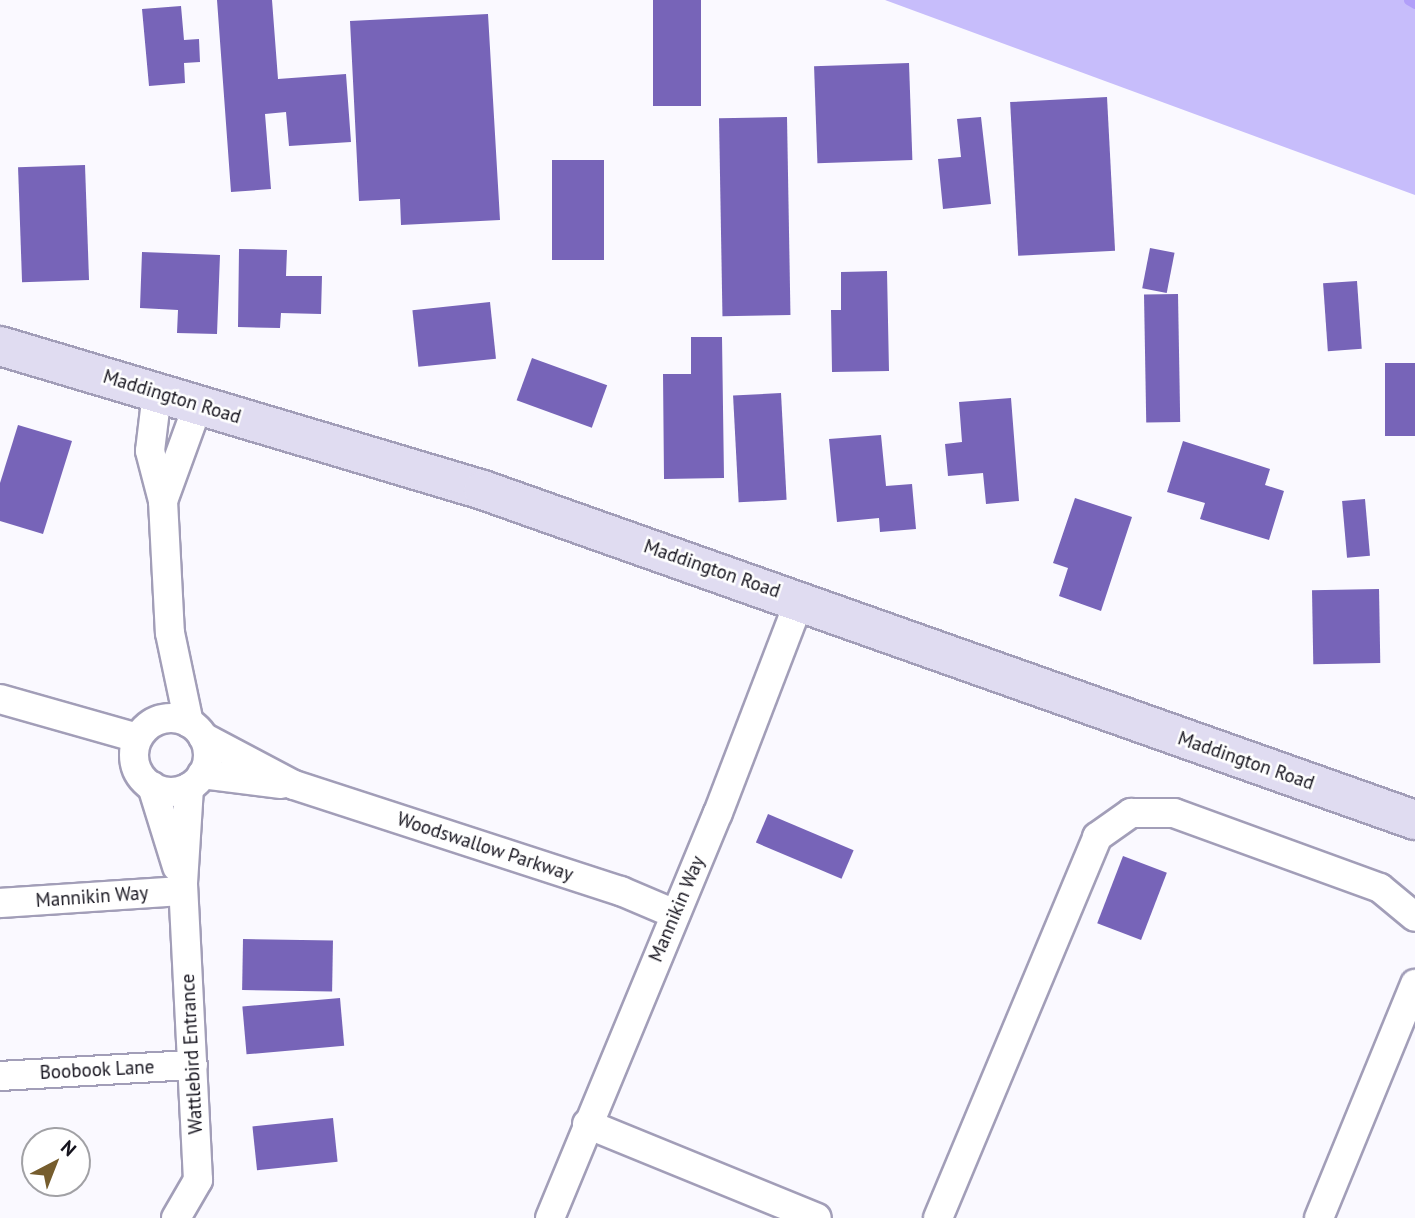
<!DOCTYPE html>
<style>
body{margin:0}
#map{position:relative;width:1415px;height:1218px;overflow:hidden;background:#faf9ff;font-family:"PT Sans",sans-serif}
div>[style]{position:absolute}
[style*='--x']{left:calc(var(--x)*1px);top:calc(var(--y)*1px);width:calc(var(--w)*1px);rotate:calc(var(--a)*1deg)}
.green>*{inset:0;background:#c7bdfb}
.stream>*{height:9px;margin:-4.5px;padding:0 4.5px;transform-origin:4.5px;border-radius:4.5px;background:#b19ff9}
.building>*{inset:0;background:#7764b8;transform-origin:0 0}
.roads{filter:drop-shadow(2px 0 #a29eb8) drop-shadow(-2px 0 #a29eb8) drop-shadow(0 2px #a29eb8) drop-shadow(0 -2px #a29eb8)}
.street>*{height:28px;margin:-14px;padding:0 14px;transform-origin:14px;border-radius:14px;background:#fff}
.street>.ring{margin:-14px;padding:0;box-sizing:content-box;background:none;border:28px solid #fff;border-radius:50%}
.secondary>*{height:38px;margin:-19px;padding:0 19px;transform-origin:19px;border-radius:19px;background:#e0dcf1}
span{translate:-50% -50%;white-space:nowrap;text-align:center;line-height:1.15;-webkit-text-stroke:5px #fff;paint-order:stroke}
.street-label{font-size:19px;color:#15131d}
.north{position:absolute;left:21px;top:1127px;width:70px;height:70px;box-sizing:border-box;background:#fff;border:2px solid #a1a1a5;border-radius:50%;rotate:42deg;font-size:19px;font-weight:700;line-height:28px;text-align:center;color:#15131d}
.north::after{content:'';display:block;margin:auto;width:24px;height:32px;background:#765d2e;clip-path:polygon(50% 0,100% 100%,50% 72%,0 100%)}
</style>
<div id="map">
<div class="green">
<div style="clip-path:polygon(885px 0,1415px 0,1415px 195px)"></div>
</div>
<div class="stream">
<div style="--x:1408;--y:0;--w:8;--a:30"></div>
</div>
<div class="building">
<div style="clip-path:polygon(217px 0,272px 0,278px 79px,346px 74px,351px 142px,289px 146px,286px 112px,265px 114px,271px 189px,231px 192px)"></div>
<div style="left:653px;top:0;width:48px;height:106px"></div>
<div style="clip-path:polygon(181px 6px,184px 40px,199px 39px,200px 62px,184px 63px,185px 83px,149px 86px,142px 9px)"></div>
<div style="clip-path:polygon(488px 14px,500px 220px,401px 225px,400px 199px,359px 201px,350px 21px)"></div>
<div style="left:909px;top:63px;width:97px;height:95px;rotate:88deg"></div>
<div style="left:1107px;top:97px;width:154px;height:97px;rotate:87deg"></div>
<div style="left:787px;top:117px;width:198px;height:68px;rotate:89deg"></div>
<div style="clip-path:polygon(981px 117px,991px 204px,943px 209px,938px 159px,961px 157px,957px 119px)"></div>
<div style="left:552px;top:160px;width:52px;height:100px"></div>
<div style="left:85px;top:165px;width:115px;height:67px;rotate:88deg"></div>
<div style="left:1150px;top:248px;width:25px;height:41px;rotate:11deg"></div>
<div style="clip-path:polygon(239px 249px,287px 250px,286px 276px,322px 276px,321px 314px,281px 313px,280px 328px,238px 327px)"></div>
<div style="clip-path:polygon(142px 252px,220px 255px,217px 334px,177px 333px,178px 310px,140px 308px)"></div>
<div style="clip-path:polygon(887px 271px,889px 371px,832px 372px,831px 310px,841px 310px,841px 272px)"></div>
<div style="left:1357px;top:281px;width:68px;height:34px;rotate:86deg"></div>
<div style="left:1178px;top:294px;width:128px;height:34px;rotate:89deg"></div>
<div style="left:490px;top:302px;width:57px;height:78px;rotate:84deg"></div>
<div style="clip-path:polygon(691px 337px,722px 337px,724px 478px,664px 479px,663px 374px,691px 374px)"></div>
<div style="left:532px;top:358px;width:80px;height:45px;rotate:20deg"></div>
<div style="left:1415px;top:363px;width:73px;height:30px;rotate:90deg"></div>
<div style="left:781px;top:393px;width:107px;height:48px;rotate:87deg"></div>
<div style="clip-path:polygon(1011px 398px,1019px 501px,986px 504px,983px 473px,948px 476px,945px 444px,962px 442px,959px 402px)"></div>
<div style="clip-path:polygon(18px 425px,72px 441px,43px 534px,0 521px,0 483px)"></div>
<div style="clip-path:polygon(881px 435px,886px 486px,912px 484px,916px 529px,880px 532px,879px 518px,837px 522px,829px 439px)"></div>
<div style="clip-path:polygon(1183px 441px,1270px 469px,1265px 485px,1284px 491px,1269px 540px,1200px 519px,1205px 503px,1167px 492px)"></div>
<div style="clip-path:polygon(1075px 498px,1132px 517px,1101px 611px,1059px 596px,1068px 568px,1053px 563px)"></div>
<div style="left:1365px;top:499px;width:57px;height:23px;rotate:85deg"></div>
<div style="left:1379px;top:589px;width:74px;height:67px;rotate:89deg"></div>
<div style="left:768px;top:814px;width:93px;height:31px;rotate:23deg"></div>
<div style="left:1123px;top:856px;width:47px;height:72px;rotate:21deg"></div>
<div style="left:243px;top:939px;width:90px;height:51px;rotate:1deg"></div>
<div style="left:340px;top:998px;width:48px;height:98px;rotate:85deg"></div>
<div style="left:333px;top:1118px;width:44px;height:81px;rotate:84deg"></div>
</div>
<div class="roads">
<div class="street">
<div style="--x:157;--y:393;--w:58;--a:96.9"></div>
<div style="--x:150;--y:451;--w:52;--a:75.4"></div>
<div style="--x:163;--y:501;--w:132;--a:87"></div>
<div style="--x:170;--y:633;--w:92;--a:78.1"></div>
<div style="--x:163;--y:501;--w:102;--a:-70"></div>
<div style="--x:0;--y:699;--w:143;--a:15.8"></div>
<div class="ring" style="left:134px;top:718px;width:46px;height:46px"></div>
<div style="--x:203;--y:737;--w:103;--a:27.8"></div>
<div style="--x:294;--y:785;--w:344;--a:18"></div>
<div style="--x:621;--y:891;--w:59;--a:23.1"></div>
<div style="--x:202;--y:774;--w:80;--a:7.2"></div>
<div style="--x:152;--y:786;--w:85;--a:72.8"></div>
<div style="--x:0;--y:903;--w:183;--a:-3.8"></div>
<div style="--x:0;--y:1076;--w:193;--a:-3.3"></div>
<div style="--x:587;--y:1124;--w:248;--a:22.2"></div>
<div style="--x:176;--y:1218;--w:44;--a:-59.9"></div>
<div style="--x:198;--y:1180;--w:297;--a:-92.9"></div>
<div style="--x:183;--y:883;--w:96;--a:-86.4"></div>
<div style="--x:550;--y:1218;--w:438;--a:-67.5"></div>
<div style="--x:718;--y:813;--w:229;--a:-69"></div>
<div style="--x:938;--y:1218;--w:413;--a:-67.3"></div>
<div style="--x:1097;--y:837;--w:42;--a:-35.2"></div>
<div style="--x:1131;--y:813;--w:43;--a:0"></div>
<div style="--x:1174;--y:813;--w:219;--a:20"></div>
<div style="--x:1380;--y:888;--w:45;--a:39.6"></div>
<div style="--x:1319;--y:1218;--w:253;--a:-67.7"></div>
</div>
<div class="secondary">
<div style="--x:0;--y:346;--w:504;--a:16.6"></div>
<div style="--x:483;--y:490;--w:989;--a:19.5"></div>
</div>
</div>
<div class="street-label">
<span style="left:172px;top:397px;rotate:17deg">Maddington Road</span>
<span style="left:712px;top:569px;rotate:19deg">Maddington Road</span>
<span style="left:1246px;top:761px;rotate:19deg">Maddington Road</span>
<span style="left:485px;top:847px;rotate:18deg">Woodswallow Parkway</span>
<span style="left:92px;top:897px;rotate:-4deg">Mannikin Way</span>
<span style="left:677px;top:909px;rotate:-67deg">Mannikin Way</span>
<span style="left:192px;top:1054px;rotate:-93deg">Wattlebird Entrance</span>
<span style="left:97px;top:1070px;rotate:-3deg">Boobook Lane</span>
</div>
<div class="north">N</div>
</div>
